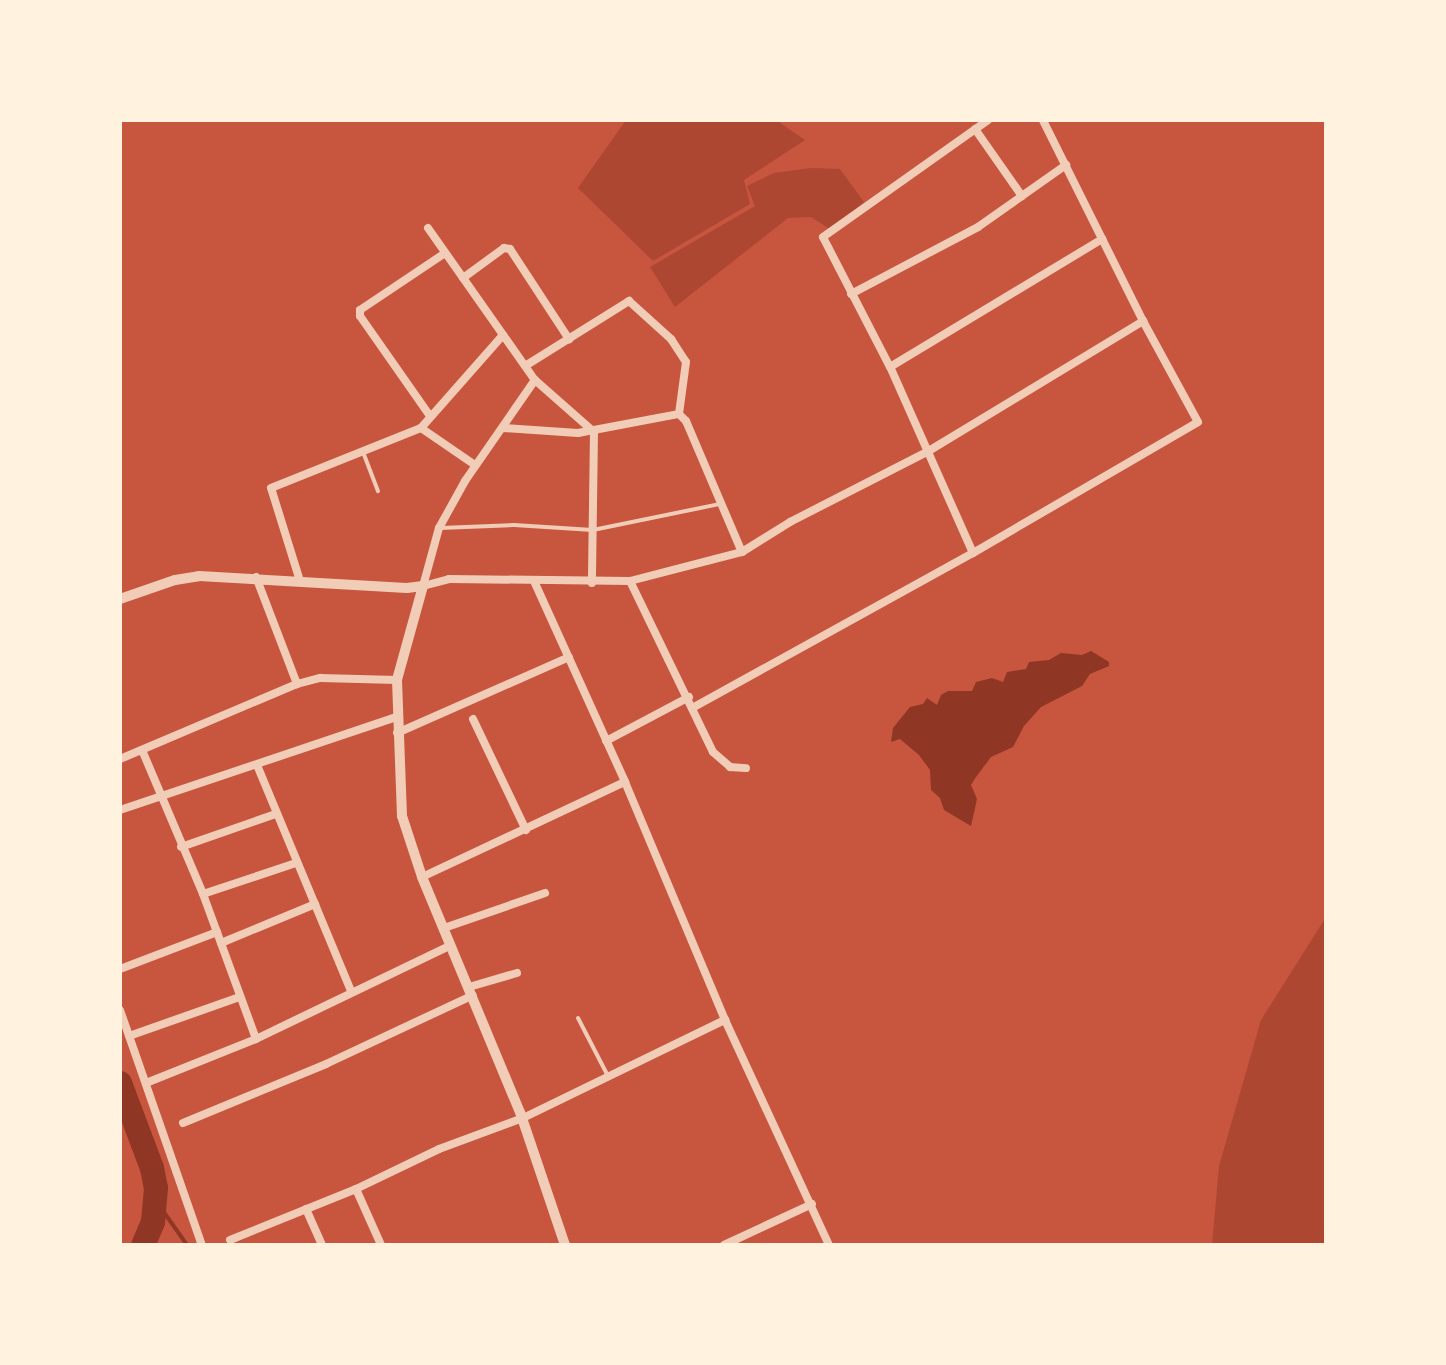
<!DOCTYPE html>
<style>
body{margin:0}
#map{position:relative;width:1446px;height:1365px;overflow:hidden;background:#c8553d;font-family:"Nunito Sans",sans-serif}
div>[style]{position:absolute}
[style*='--x']{left:calc(var(--x)*1px);top:calc(var(--y)*1px);width:calc(var(--w)*1px);rotate:calc(var(--a)*1deg)}
.green>*{inset:0;background:#ae4732}
.water>*{inset:0;background:#8f3625}
.stream>*{height:4px;margin:-2px;padding:0 2px;transform-origin:2px;border-radius:2px;background:#8f3625}
.river>*{height:24px;margin:-12px;padding:0 12px;transform-origin:12px;border-radius:12px;background:#8f3625}
.service>*{height:4px;margin:-2px;padding:0 2px;transform-origin:2px;border-radius:2px;background:#f1ccb7}
.minor>*{height:8px;margin:-4px;padding:0 4px;transform-origin:4px;border-radius:4px;background:#f1ccb7}
.tertiary>*{height:10px;margin:-5px;padding:0 5px;transform-origin:5px;border-radius:5px;background:#f1ccb7}
span{translate:-50% -50%;white-space:nowrap;text-align:center;line-height:1.15;-webkit-text-stroke:6px #fff3e0;paint-order:stroke}
.frame{position:absolute;inset:0;border:122px solid #fff3e0;pointer-events:none}
</style>
<div id="map">
<div class="green">
<div style="clip-path:polygon(626px 120px,776px 120px,805px 140px,744px 180px,750px 204px,653px 261px,578px 188px)"></div>
<div style="clip-path:polygon(811px 168px,840px 169px,864px 202px,831px 230px,811px 217px,788px 218px,675px 307px,650px 267px,755px 206px,747px 186px,774px 173px)"></div>
<div style="clip-path:polygon(1326px 917px,1326px 1245px,1212px 1245px,1219px 1166px,1261px 1020px)"></div>
</div>
<div class="water">
<div style="clip-path:polygon(1091px 651px,1109px 662px,1109px 666px,1090px 674px,1082px 686px,1041px 707px,1024px 726px,1013px 747px,991px 757px,976px 777px,971px 785px,977px 799px,971px 826px,944px 810px,940px 798px,931px 790px,930px 770px,919px 755px,900px 739px,891px 742px,893px 728px,910px 707px,923px 704px,927px 698px,937px 705px,941px 695px,948px 691px,972px 691px,976px 682px,992px 678px,1003px 682px,1007px 672px,1026px 669px,1029px 662px,1049px 660px,1061px 653px,1082px 655px)"></div>
</div>
<div class="stream">
<div style="--x:156;--y:1201;--w:54;--a:54.8"></div>
</div>
<div class="river">
<div style="--x:120;--y:1083;--w:91;--a:69.4"></div>
<div style="--x:152;--y:1168;--w:20;--a:79"></div>
<div style="--x:156;--y:1188;--w:34;--a:95"></div>
<div style="--x:153;--y:1222;--w:25;--a:113"></div>
</div>
<div class="service">
<div style="--x:363;--y:452;--w:42;--a:69"></div>
<div style="--x:440;--y:528;--w:74;--a:-2.3"></div>
<div style="--x:514;--y:525;--w:79;--a:3.6"></div>
<div style="--x:593;--y:530;--w:130;--a:-11.6"></div>
<div style="--x:578;--y:1018;--w:65;--a:62.7"></div>
</div>
<div class="minor">
<div style="--x:975;--y:129;--w:82;--a:55"></div>
<div style="--x:428;--y:228;--w:186;--a:54.9"></div>
<div style="--x:535;--y:380;--w:79;--a:41.4"></div>
<div style="--x:594;--y:432;--w:151;--a:90.8"></div>
<div style="--x:463;--y:278;--w:51;--a:-36.2"></div>
<div style="--x:504;--y:248;--w:6;--a:9"></div>
<div style="--x:510;--y:249;--w:108;--a:56.8"></div>
<div style="--x:851;--y:294;--w:144;--a:-27.8"></div>
<div style="--x:978;--y:227;--w:108;--a:-35.2"></div>
<div style="--x:525;--y:366;--w:123;--a:-32"></div>
<div style="--x:629;--y:301;--w:57;--a:42.1"></div>
<div style="--x:671;--y:339;--w:27;--a:57"></div>
<div style="--x:686;--y:362;--w:52;--a:97.7"></div>
<div style="--x:890;--y:367;--w:248;--a:-31.1"></div>
<div style="--x:679;--y:414;--w:10;--a:45"></div>
<div style="--x:686;--y:421;--w:142;--a:66.9"></div>
<div style="--x:430;--y:416;--w:122;--a:-125"></div>
<div style="--x:360;--y:316;--w:6;--a:-90"></div>
<div style="--x:360;--y:310;--w:102;--a:-33.8"></div>
<div style="--x:421;--y:428;--w:124;--a:-48.6"></div>
<div style="--x:503;--y:428;--w:75;--a:3.8"></div>
<div style="--x:578;--y:433;--w:103;--a:-10.7"></div>
<div style="--x:973;--y:553;--w:204;--a:-114"></div>
<div style="--x:890;--y:367;--w:146;--a:-117.3"></div>
<div style="--x:823;--y:237;--w:202;--a:-35.3"></div>
<div style="--x:256;--y:577;--w:115;--a:69"></div>
<div style="--x:300;--y:581;--w:97;--a:-107.3"></div>
<div style="--x:271;--y:488;--w:162;--a:-21.8"></div>
<div style="--x:421;--y:428;--w:65;--a:34.4"></div>
<div style="--x:534;--y:581;--w:221;--a:65.6"></div>
<div style="--x:625;--y:782;--w:258;--a:67.2"></div>
<div style="--x:725;--y:1020;--w:248;--a:65.2"></div>
<div style="--x:630;--y:581;--w:190;--a:64.1"></div>
<div style="--x:713;--y:752;--w:23;--a:41"></div>
<div style="--x:730;--y:767;--w:16;--a:4"></div>
<div style="--x:423;--y:586;--w:27;--a:-15"></div>
<div style="--x:449;--y:579;--w:181;--a:0.6"></div>
<div style="--x:630;--y:581;--w:116;--a:-14.5"></div>
<div style="--x:742;--y:552;--w:57;--a:-32"></div>
<div style="--x:790;--y:522;--w:154;--a:-27.1"></div>
<div style="--x:927;--y:452;--w:253;--a:-31.2"></div>
<div style="--x:423;--y:586;--w:60;--a:-74.6"></div>
<div style="--x:439;--y:528;--w:54;--a:-61"></div>
<div style="--x:465;--y:481;--w:123;--a:-55.3"></div>
<div style="--x:694;--y:707;--w:319;--a:-28.9"></div>
<div style="--x:973;--y:553;--w:260;--a:-30.2"></div>
<div style="--x:1198;--y:422;--w:115;--a:-118.6"></div>
<div style="--x:1143;--y:321;--w:225;--a:-116.5"></div>
<div style="--x:473;--y:719;--w:123;--a:64.5"></div>
<div style="--x:397;--y:733;--w:188;--a:-23.8"></div>
<div style="--x:606;--y:741;--w:94;--a:-27.9"></div>
<div style="--x:142;--y:750;--w:156;--a:67"></div>
<div style="--x:203;--y:894;--w:154;--a:69.9"></div>
<div style="--x:120;--y:759;--w:192;--a:-23"></div>
<div style="--x:297;--y:684;--w:24;--a:-15"></div>
<div style="--x:320;--y:678;--w:77;--a:1.5"></div>
<div style="--x:257;--y:765;--w:245;--a:67.4"></div>
<div style="--x:120;--y:810;--w:292;--a:-18.6"></div>
<div style="--x:181;--y:847;--w:101;--a:-19.2"></div>
<div style="--x:422;--y:877;--w:224;--a:-25.1"></div>
<div style="--x:203;--y:894;--w:98;--a:-18.4"></div>
<div style="--x:444;--y:928;--w:107;--a:-19.1"></div>
<div style="--x:221;--y:943;--w:102;--a:-22.5"></div>
<div style="--x:120;--y:969;--w:104;--a:-20.9"></div>
<div style="--x:469;--y:987;--w:50;--a:-16.3"></div>
<div style="--x:120;--y:1010;--w:249;--a:70.8"></div>
<div style="--x:129;--y:1036;--w:118;--a:-19.4"></div>
<div style="--x:146;--y:1083;--w:118;--a:-21.8"></div>
<div style="--x:256;--y:1039;--w:216;--a:-25.7"></div>
<div style="--x:183;--y:1123;--w:155;--a:-22.4"></div>
<div style="--x:326;--y:1064;--w:162;--a:-25.1"></div>
<div style="--x:356;--y:1189;--w:61;--a:65.9"></div>
<div style="--x:306;--y:1209;--w:39;--a:66"></div>
<div style="--x:230;--y:1240;--w:136;--a:-22"></div>
<div style="--x:356;--y:1189;--w:92;--a:-25.7"></div>
<div style="--x:439;--y:1149;--w:90;--a:-20.3"></div>
<div style="--x:523;--y:1118;--w:225;--a:-25.9"></div>
<div style="--x:724;--y:1245;--w:97;--a:-25"></div>
</div>
<div class="tertiary">
<div style="--x:120;--y:599;--w:58;--a:-19.1"></div>
<div style="--x:175;--y:580;--w:24;--a:-9"></div>
<div style="--x:199;--y:576;--w:208;--a:3.3"></div>
<div style="--x:407;--y:588;--w:16;--a:-7"></div>
<div style="--x:423;--y:586;--w:98;--a:105.5"></div>
<div style="--x:397;--y:680;--w:136;--a:87.9"></div>
<div style="--x:402;--y:816;--w:64;--a:71.8"></div>
<div style="--x:422;--y:877;--w:255;--a:67.4"></div>
<div style="--x:520;--y:1112;--w:140;--a:71.3"></div>
</div>
<div class="frame"></div>
</div>
